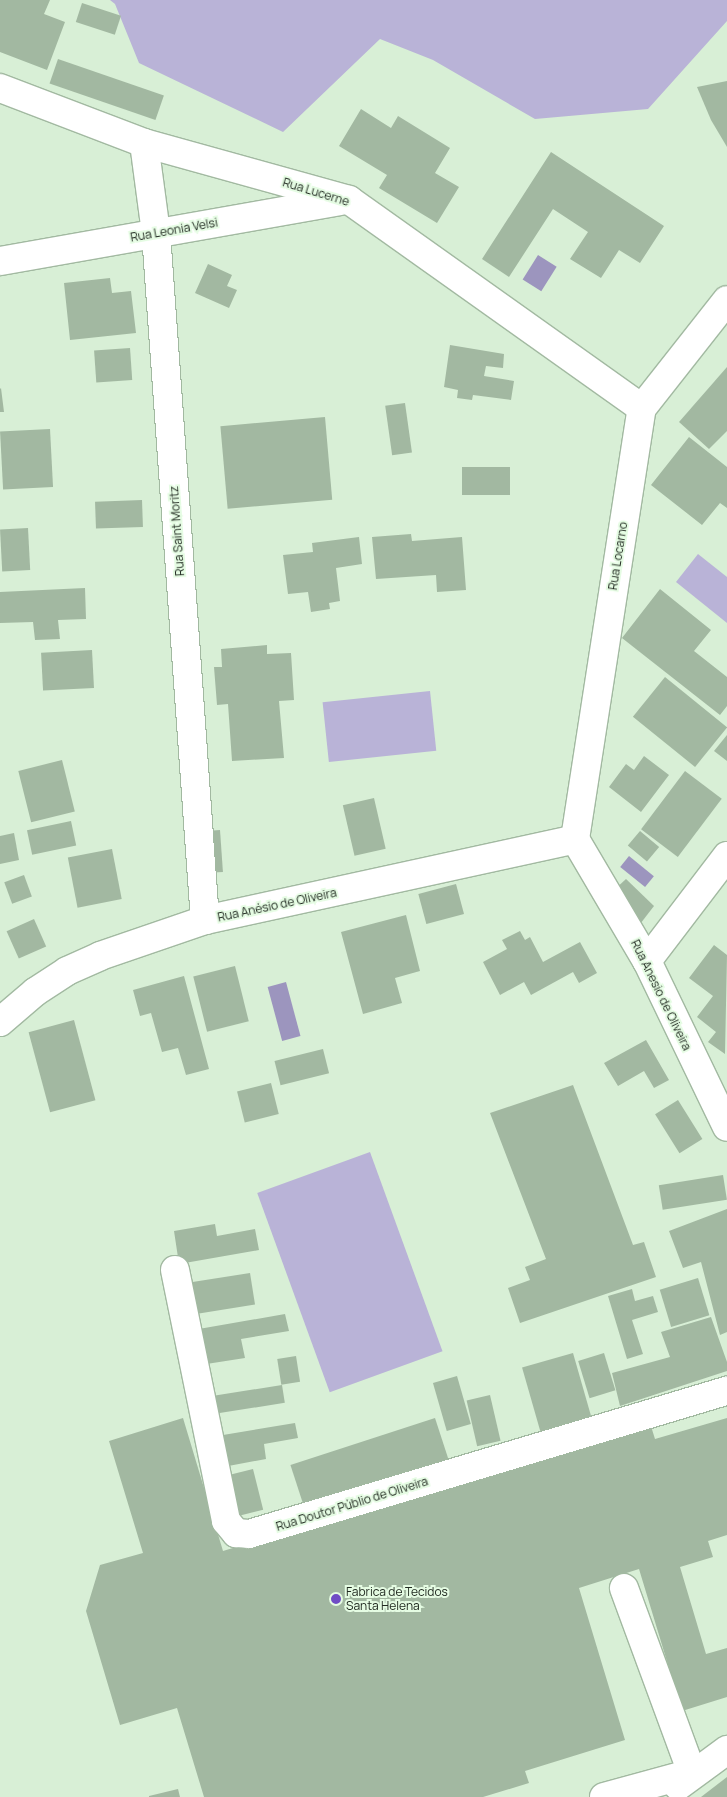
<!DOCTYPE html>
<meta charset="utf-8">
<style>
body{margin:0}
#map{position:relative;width:727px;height:1797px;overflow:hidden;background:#d8efd6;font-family:Manrope,sans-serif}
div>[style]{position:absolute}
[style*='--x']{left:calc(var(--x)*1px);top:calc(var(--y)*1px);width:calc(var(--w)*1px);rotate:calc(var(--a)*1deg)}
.green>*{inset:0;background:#b9b3d7;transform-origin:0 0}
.water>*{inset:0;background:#9c95be;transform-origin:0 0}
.building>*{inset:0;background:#a2b8a1;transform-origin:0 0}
.roads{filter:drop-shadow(1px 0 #a2b9a1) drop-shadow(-1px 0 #a2b9a1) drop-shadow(0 1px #a2b9a1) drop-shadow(0 -1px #a2b9a1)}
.minor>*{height:28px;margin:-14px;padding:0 14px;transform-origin:14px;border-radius:14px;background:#fff}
.dots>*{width:14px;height:14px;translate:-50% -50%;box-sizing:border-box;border:2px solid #e5fce3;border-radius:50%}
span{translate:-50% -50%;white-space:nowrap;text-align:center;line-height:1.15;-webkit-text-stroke:4px #e5fce3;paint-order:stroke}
.street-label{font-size:12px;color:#212a21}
.poi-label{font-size:12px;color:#212a21}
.left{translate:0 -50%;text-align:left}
</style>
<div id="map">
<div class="green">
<div style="clip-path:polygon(110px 0,727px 0,727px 21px,648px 109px,535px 119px,433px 60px,380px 39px,283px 132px,139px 63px,115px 4px)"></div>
<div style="clip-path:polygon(698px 554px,727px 577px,727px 623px,676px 582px)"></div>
<div style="left:430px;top:691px;width:60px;height:108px;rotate:84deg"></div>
<div style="left:370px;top:1152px;width:212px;height:120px;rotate:70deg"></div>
</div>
<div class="water">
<div style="left:538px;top:255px;width:22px;height:29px;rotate:32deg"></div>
<div style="left:629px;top:856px;width:32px;height:14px;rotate:39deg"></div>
<div style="left:286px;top:982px;width:56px;height:19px;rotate:75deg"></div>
</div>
<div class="building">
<div style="clip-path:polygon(0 0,50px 0,44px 14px,65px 22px,47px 70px,0 52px)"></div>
<div style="left:82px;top:3px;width:41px;height:20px;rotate:18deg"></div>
<div style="left:58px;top:59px;width:112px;height:26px;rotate:19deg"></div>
<div style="clip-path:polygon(727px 81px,727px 147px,711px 120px,697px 87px)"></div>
<div style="clip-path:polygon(361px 109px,391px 128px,398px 116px,450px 148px,435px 173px,459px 187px,437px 223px,379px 188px,387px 175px,339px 146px)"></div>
<div style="clip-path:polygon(551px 152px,664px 226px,640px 263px,619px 250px,601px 278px,570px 259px,588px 232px,553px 209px,509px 277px,482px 259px)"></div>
<div style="clip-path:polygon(208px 264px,232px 275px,227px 286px,237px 290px,229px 308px,195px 293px)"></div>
<div style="clip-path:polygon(110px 278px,112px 293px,131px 291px,136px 333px,70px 340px,64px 283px)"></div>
<div style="clip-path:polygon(450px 345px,504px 354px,503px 368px,486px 366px,484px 376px,514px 381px,511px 400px,473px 395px,472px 400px,457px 398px,458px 390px,444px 387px)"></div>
<div style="left:130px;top:348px;width:32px;height:36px;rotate:86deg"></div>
<div style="clip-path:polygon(727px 367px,727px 431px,709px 449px,679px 422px)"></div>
<div style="clip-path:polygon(1px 388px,4px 412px,0 412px,0 389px)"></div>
<div style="left:405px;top:403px;width:50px;height:20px;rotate:82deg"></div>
<div style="left:325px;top:417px;width:83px;height:105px;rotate:85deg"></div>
<div style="left:50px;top:429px;width:58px;height:50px;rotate:87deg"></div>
<div style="clip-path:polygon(689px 437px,727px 467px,727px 508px,720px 503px,702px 525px,651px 485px)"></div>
<div style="left:462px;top:467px;width:48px;height:28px"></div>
<div style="left:142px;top:500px;width:27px;height:47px;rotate:88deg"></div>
<div style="left:28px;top:528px;width:42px;height:28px;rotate:87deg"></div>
<div style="clip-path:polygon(411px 534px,412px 541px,462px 537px,466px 590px,437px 592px,436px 575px,376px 579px,372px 537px)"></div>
<div style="clip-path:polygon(359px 537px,362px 564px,336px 568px,340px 601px,329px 603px,330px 609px,311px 612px,308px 592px,288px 594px,283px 555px,313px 552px,312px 543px)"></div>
<div style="clip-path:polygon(85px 588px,86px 619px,58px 620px,60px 639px,35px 640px,33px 622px,0 623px,0 592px)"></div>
<div style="clip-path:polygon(660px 589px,711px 630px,694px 651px,727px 677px,727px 706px,720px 715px,622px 638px)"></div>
<div style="clip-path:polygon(267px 645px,267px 654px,291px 653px,294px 700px,279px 701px,284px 758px,232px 761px,228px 704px,217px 705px,214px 667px,222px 667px,221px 649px)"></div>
<div style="left:92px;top:650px;width:38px;height:51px;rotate:87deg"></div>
<div style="left:665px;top:677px;width:80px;height:51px;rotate:39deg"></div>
<div style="clip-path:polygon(727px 735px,727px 761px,714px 751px)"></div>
<div style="clip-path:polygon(644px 756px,669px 775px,641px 812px,609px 787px,626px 764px,634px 770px)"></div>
<div style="left:62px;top:760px;width:53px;height:45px;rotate:76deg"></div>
<div style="left:685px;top:771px;width:46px;height:73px;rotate:37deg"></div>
<div style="left:374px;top:798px;width:52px;height:32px;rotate:77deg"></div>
<div style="left:71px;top:821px;width:25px;height:45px;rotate:78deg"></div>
<div style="left:220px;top:830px;width:42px;height:14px;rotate:86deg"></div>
<div style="left:640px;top:831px;width:25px;height:19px;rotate:40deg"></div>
<div style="clip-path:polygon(14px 833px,19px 860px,0 864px,0 836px)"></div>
<div style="left:112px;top:849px;width:51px;height:45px;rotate:79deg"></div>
<div style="left:24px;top:875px;width:23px;height:21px;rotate:70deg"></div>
<div style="clip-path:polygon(626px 879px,654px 906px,637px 928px,613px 891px)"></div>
<div style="left:456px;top:884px;width:31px;height:39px;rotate:75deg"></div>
<div style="clip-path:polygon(406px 915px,420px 971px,395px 978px,402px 1003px,363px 1014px,341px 932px)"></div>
<div style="left:34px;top:919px;width:30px;height:30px;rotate:66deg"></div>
<div style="clip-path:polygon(520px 931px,525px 940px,530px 937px,543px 962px,580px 942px,597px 973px,579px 983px,573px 972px,531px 995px,524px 982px,500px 995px,483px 962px,507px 949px,502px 940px)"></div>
<div style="clip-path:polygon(714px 945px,727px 955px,725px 1054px,708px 1042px,716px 1032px,697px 1017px,713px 996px,689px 978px)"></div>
<div style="left:235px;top:966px;width:57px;height:43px;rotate:76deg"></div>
<div style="clip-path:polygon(184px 976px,209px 1069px,186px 1075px,178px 1048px,162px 1052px,151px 1013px,140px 1016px,133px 990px)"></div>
<div style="left:74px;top:1020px;width:83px;height:47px;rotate:75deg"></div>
<div style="clip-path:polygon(646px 1040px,669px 1080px,654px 1088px,644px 1071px,618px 1086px,604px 1063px)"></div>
<div style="left:323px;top:1049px;width:25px;height:50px;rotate:76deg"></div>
<div style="left:271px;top:1083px;width:32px;height:35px;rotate:76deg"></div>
<div style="clip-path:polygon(573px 1085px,633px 1245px,644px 1242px,656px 1277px,520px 1323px,508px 1288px,530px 1280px,525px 1267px,546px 1259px,490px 1113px)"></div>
<div style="left:678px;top:1100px;width:46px;height:27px;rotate:58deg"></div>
<div style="left:723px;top:1175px;width:25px;height:65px;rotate:81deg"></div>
<div style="clip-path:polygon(727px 1209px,727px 1332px,720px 1335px,701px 1262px,683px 1268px,669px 1231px)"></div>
<div style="clip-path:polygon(215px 1224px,217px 1236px,255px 1229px,259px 1250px,179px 1264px,174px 1231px)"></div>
<div style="left:250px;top:1273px;width:32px;height:63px;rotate:81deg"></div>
<div style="left:698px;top:1278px;width:39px;height:40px;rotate:73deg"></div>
<div style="clip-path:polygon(632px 1289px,635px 1301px,653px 1296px,658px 1312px,632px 1320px,643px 1354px,627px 1359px,608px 1296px)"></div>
<div style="clip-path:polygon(285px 1314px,289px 1331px,241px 1339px,245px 1358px,200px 1365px,193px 1330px)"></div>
<div style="clip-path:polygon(711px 1317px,727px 1362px,727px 1371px,620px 1406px,612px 1373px,670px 1357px,661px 1332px)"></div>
<div style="left:573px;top:1353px;width:66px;height:53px;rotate:74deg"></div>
<div style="left:604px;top:1353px;width:39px;height:27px;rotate:73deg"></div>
<div style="left:296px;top:1356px;width:26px;height:19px;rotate:81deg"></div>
<div style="left:457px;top:1376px;width:50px;height:25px;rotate:74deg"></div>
<div style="left:282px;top:1385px;width:18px;height:74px;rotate:81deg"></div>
<div style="left:490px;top:1395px;width:47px;height:24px;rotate:77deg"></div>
<div style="clip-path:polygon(183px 1418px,223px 1551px,650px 1423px,655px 1439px,727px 1418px,727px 1535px,708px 1541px,713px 1557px,680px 1567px,706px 1654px,727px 1648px,727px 1697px,682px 1711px,639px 1569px,579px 1588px,625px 1740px,525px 1771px,529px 1783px,483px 1797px,204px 1797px,177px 1708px,120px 1725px,86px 1611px,100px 1565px,143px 1553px,109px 1441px)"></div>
<div style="left:435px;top:1418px;width:49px;height:152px;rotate:72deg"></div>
<div style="clip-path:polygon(295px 1423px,298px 1438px,264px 1444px,266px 1459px,223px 1467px,217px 1436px)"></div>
<div style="left:253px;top:1469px;width:42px;height:31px;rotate:76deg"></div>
<div style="clip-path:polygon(727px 1777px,727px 1797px,701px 1797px)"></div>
<div style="clip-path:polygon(178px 1789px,180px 1797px,149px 1797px,149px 1796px)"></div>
</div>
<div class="roads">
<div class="minor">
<div style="--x:0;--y:88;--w:154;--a:20.9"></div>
<div style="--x:144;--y:143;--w:213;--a:15.5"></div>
<div style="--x:349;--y:200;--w:359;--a:35.4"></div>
<div style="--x:144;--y:143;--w:91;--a:82.4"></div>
<div style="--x:156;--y:233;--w:689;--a:85.92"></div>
<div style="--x:0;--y:261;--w:345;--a:-10"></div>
<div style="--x:575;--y:839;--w:436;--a:-81.2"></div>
<div style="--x:642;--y:408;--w:137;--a:-51.8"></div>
<div style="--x:575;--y:839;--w:142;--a:59.5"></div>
<div style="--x:647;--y:961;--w:184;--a:64.3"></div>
<div style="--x:647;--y:961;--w:132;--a:-52.7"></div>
<div style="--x:0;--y:1022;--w:46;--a:-40.6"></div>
<div style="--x:35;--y:992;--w:38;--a:-33"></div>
<div style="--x:67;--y:971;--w:36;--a:-24"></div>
<div style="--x:100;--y:956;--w:111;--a:-18.9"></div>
<div style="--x:205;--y:920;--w:379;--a:-12.3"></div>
<div style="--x:175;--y:1270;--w:256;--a:78.5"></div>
<div style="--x:226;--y:1521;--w:16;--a:50"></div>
<div style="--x:236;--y:1533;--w:13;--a:4"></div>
<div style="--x:249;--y:1534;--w:499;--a:-16.7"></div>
<div style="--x:678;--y:1786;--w:61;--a:-36.3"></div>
<div style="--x:604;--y:1797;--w:91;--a:-15.3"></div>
<div style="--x:692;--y:1773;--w:197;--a:-110.2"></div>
</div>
</div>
<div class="dots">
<div style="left:336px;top:1599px;background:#704cc5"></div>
</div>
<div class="street-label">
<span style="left:316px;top:192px;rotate:17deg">Rua Lucerne</span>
<span style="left:174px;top:230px;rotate:-10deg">Rua Leonia Velsi</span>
<span style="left:177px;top:531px;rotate:-94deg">Rua Saint Moritz</span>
<span style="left:618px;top:556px;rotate:-81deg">Rua Locarno</span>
<span style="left:277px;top:905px;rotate:-12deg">Rua Anésio de Oliveira</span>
<span style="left:661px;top:995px;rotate:64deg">Rua Anesio de Oliveira</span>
<span style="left:352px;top:1504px;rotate:-17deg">Rua Doutor Públio de Oliveira</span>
</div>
<div class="poi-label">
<span class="left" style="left:346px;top:1599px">Fabrica de Tecidos<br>Santa Helena</span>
</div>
</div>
